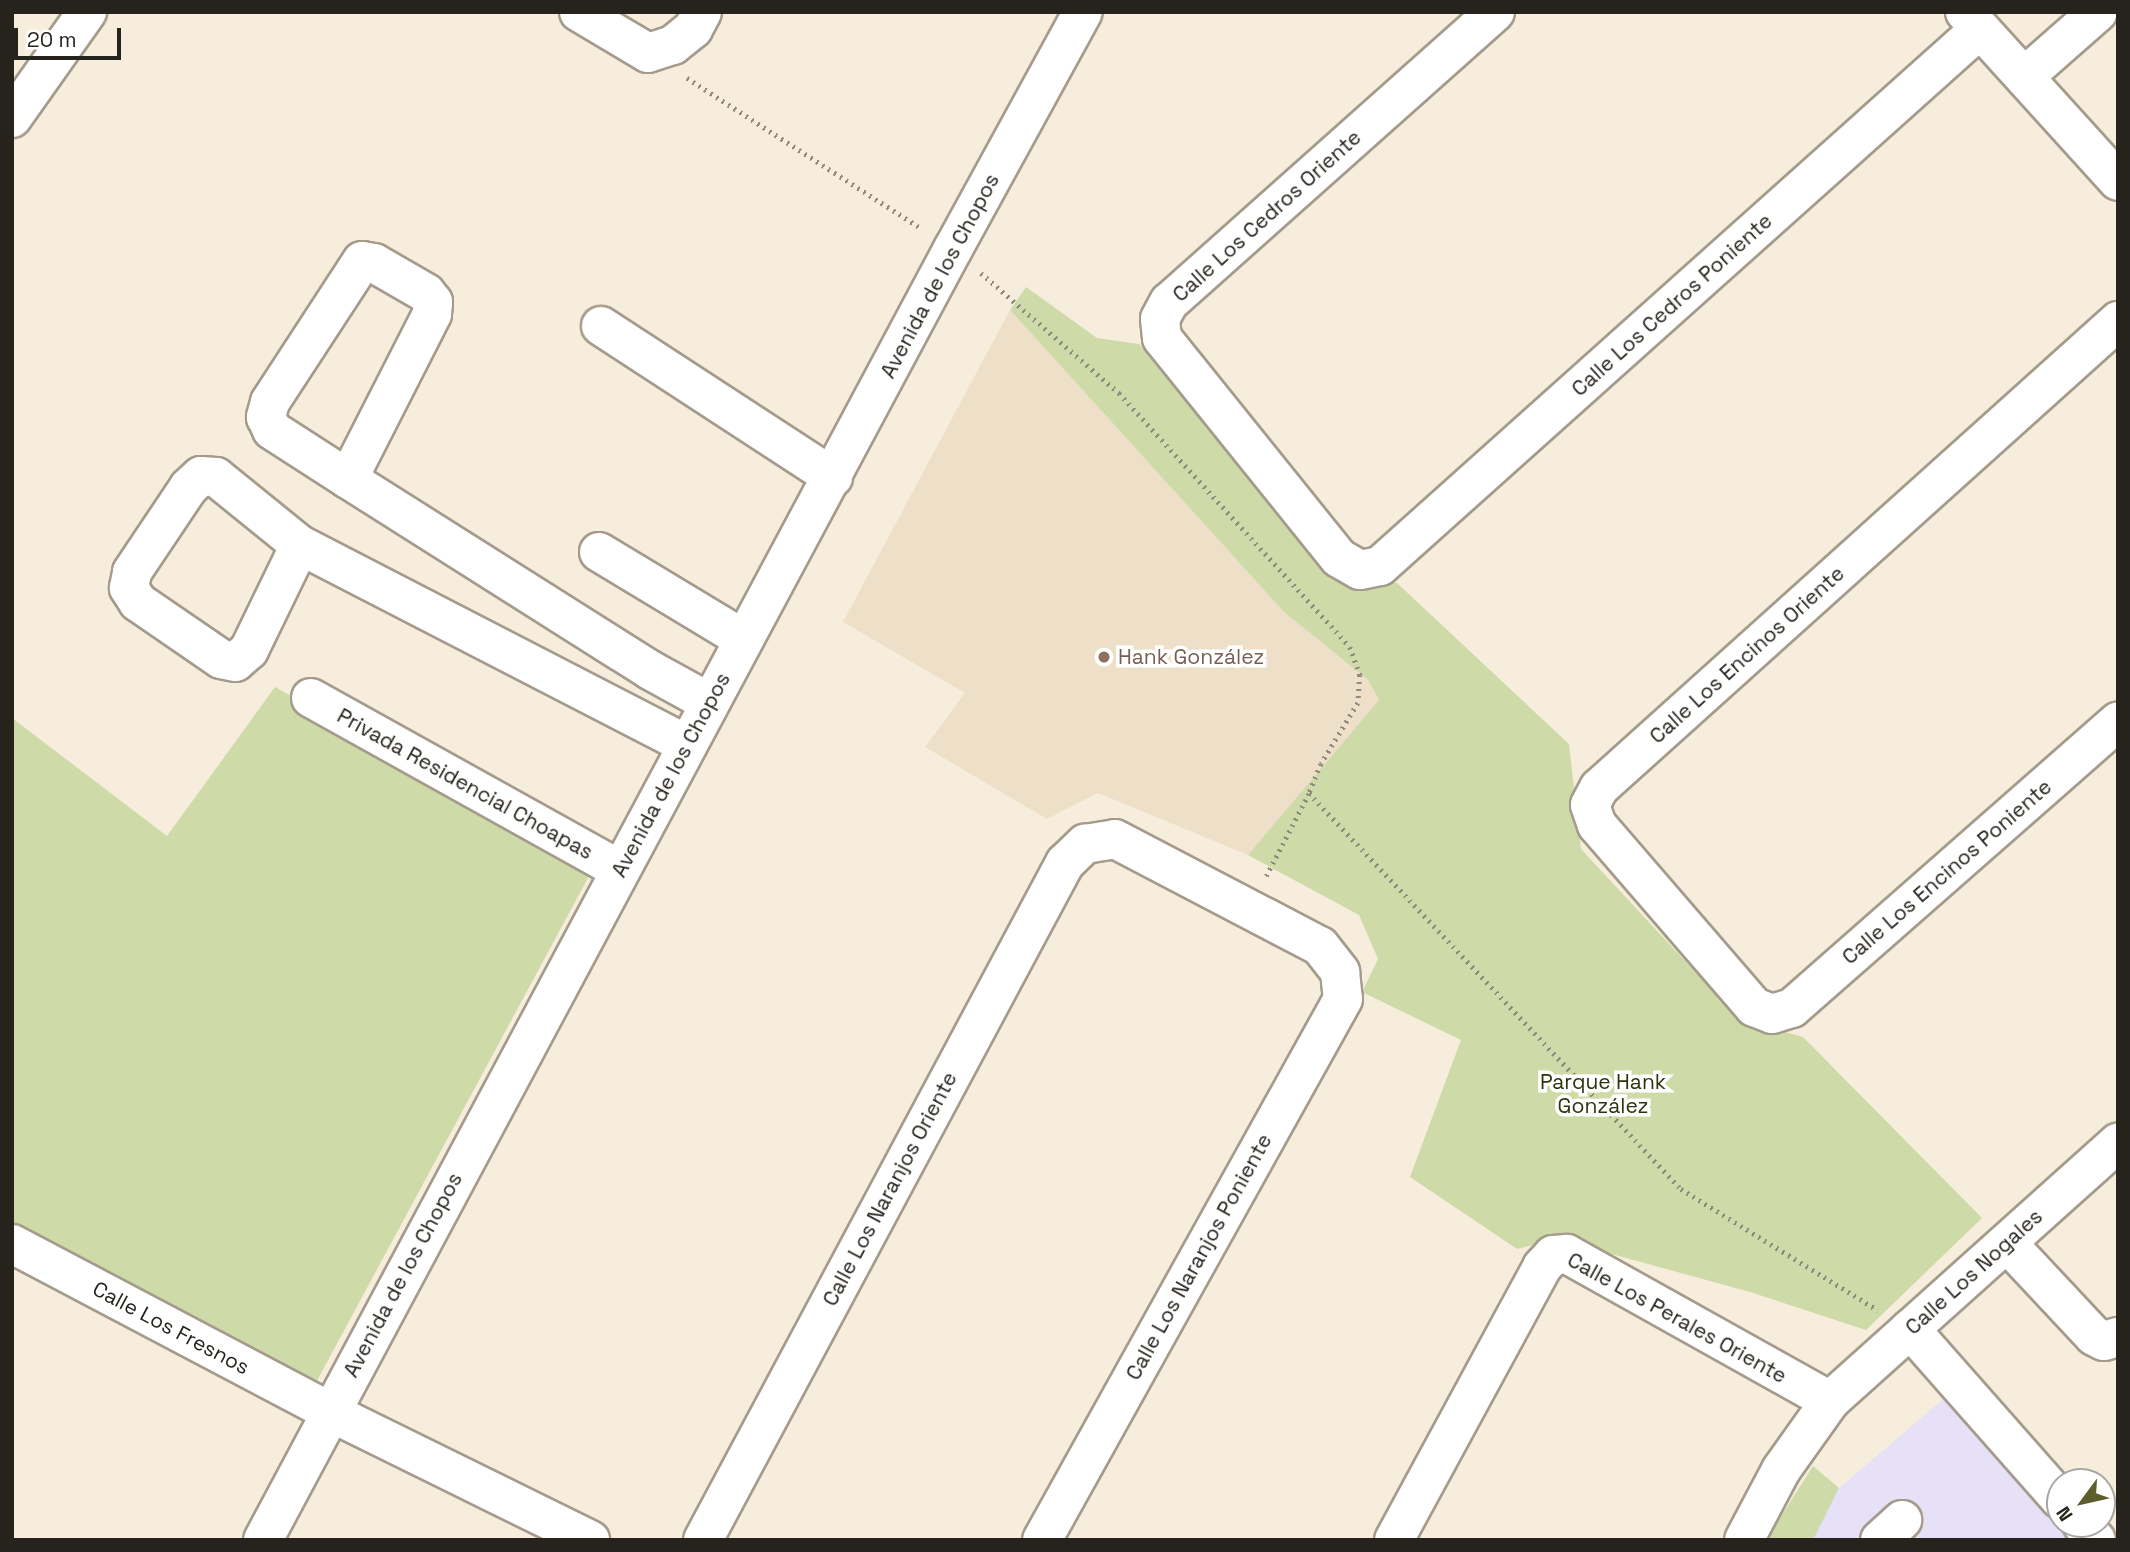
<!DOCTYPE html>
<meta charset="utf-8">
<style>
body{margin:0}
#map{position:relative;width:2130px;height:1552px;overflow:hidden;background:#f7eddc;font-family:"Space Grotesk",sans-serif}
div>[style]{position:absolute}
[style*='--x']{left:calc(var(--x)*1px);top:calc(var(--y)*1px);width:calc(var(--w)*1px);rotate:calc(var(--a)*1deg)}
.commercial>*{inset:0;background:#e7e1f7}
.built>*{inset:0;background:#eee0c8}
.green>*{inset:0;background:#cedba8}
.path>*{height:4.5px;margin-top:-2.25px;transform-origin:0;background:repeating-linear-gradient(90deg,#90897d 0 2px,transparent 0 7px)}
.roads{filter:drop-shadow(2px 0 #a59b8c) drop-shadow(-2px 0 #a59b8c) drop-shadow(0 2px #a59b8c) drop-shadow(0 -2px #a59b8c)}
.minor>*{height:38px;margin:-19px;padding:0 19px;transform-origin:19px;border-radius:19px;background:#fff}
.dots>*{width:19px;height:19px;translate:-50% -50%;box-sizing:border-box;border:4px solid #fff;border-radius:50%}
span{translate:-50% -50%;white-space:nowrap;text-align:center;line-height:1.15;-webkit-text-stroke:7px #fff;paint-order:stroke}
.street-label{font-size:21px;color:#26221c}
.education-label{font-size:21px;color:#785e54}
.left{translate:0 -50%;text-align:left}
.park-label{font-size:21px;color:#2c340c}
.frame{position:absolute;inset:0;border:14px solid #26221c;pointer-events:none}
.north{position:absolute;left:2046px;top:1468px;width:70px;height:70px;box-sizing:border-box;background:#fff;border:2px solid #a8a7a4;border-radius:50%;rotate:237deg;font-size:19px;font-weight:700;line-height:28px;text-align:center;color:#26221c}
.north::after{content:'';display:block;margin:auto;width:24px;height:32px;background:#5c5e2c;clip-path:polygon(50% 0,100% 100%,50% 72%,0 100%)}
.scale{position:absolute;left:14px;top:28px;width:107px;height:32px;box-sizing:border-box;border:4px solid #26221c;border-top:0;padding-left:9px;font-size:21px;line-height:24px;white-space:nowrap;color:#26221c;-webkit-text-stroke:5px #fff;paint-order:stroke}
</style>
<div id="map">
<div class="commercial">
<div style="clip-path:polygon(1949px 1394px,2060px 1516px,2060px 1524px,2067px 1524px,2082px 1540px,1810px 1540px,1839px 1488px)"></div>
</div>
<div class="built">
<div style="clip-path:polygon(1010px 310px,1284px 612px,1368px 680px,1379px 701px,1248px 855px,1098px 793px,1047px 819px,925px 747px,965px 693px,843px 622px)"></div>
</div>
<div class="green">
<div style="clip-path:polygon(1026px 287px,1097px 338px,1139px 344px,1327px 573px,1397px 583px,1569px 744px,1581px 849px,1739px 1019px,1803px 1037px,1982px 1218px,1866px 1330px,1750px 1292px,1557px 1239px,1517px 1249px,1410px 1177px,1461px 1040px,1362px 992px,1378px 959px,1359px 915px,1248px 855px,1379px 700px,1368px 680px,1284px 612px,1010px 310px)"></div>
<div style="clip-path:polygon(275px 687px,595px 865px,312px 1390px,12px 1221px,12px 718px,167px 836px)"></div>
<div style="clip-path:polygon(1813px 1466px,1839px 1488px,1813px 1540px,1766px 1540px)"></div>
</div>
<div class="path">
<div style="--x:687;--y:78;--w:278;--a:32.7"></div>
<div style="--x:981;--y:273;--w:183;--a:41"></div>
<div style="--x:1119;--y:393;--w:343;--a:47.7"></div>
<div style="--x:1350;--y:647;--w:30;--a:70"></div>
<div style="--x:1360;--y:675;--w:28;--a:94"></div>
<div style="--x:1358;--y:703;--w:71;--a:121.2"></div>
<div style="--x:1321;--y:764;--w:31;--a:112"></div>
<div style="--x:1309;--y:793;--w:543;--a:46.79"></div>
<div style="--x:1681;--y:1189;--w:231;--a:31.6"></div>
<div style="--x:1266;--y:876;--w:93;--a:-62.6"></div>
</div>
<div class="roads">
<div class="minor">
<div style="--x:579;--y:12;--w:80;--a:30.7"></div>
<div style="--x:648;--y:53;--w:26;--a:-18"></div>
<div style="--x:673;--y:45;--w:26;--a:-39"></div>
<div style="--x:693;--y:29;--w:19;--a:-62"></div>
<div style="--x:1495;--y:12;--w:436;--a:138.3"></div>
<div style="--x:1169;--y:302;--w:19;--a:118"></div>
<div style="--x:1160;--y:319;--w:19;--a:84"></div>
<div style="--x:1162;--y:338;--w:282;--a:51.2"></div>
<div style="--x:1339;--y:558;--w:24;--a:30"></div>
<div style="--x:1360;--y:570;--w:20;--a:-11"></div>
<div style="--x:1380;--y:566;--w:805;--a:-41.83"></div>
<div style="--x:1965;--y:12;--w:228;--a:47.8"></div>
<div style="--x:2024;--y:77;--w:98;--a:-41.3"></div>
<div style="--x:12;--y:118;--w:130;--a:-54.7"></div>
<div style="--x:2118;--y:321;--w:698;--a:138.02"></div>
<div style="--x:1599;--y:788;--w:19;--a:118"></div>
<div style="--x:1590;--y:805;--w:21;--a:71"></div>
<div style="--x:1597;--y:825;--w:240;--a:49.2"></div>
<div style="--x:1754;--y:1007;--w:19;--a:21"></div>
<div style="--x:1772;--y:1014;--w:21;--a:-17"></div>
<div style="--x:1792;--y:1008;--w:434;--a:-41.3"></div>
<div style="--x:601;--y:326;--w:277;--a:33.1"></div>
<div style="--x:348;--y:479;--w:185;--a:-63"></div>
<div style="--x:432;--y:314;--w:12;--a:-85"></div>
<div style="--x:433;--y:302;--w:11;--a:-128"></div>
<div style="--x:426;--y:293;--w:60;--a:-150"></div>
<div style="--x:374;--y:263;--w:12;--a:-171"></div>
<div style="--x:362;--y:261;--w:168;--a:123.1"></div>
<div style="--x:270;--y:402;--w:16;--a:105"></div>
<div style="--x:266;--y:417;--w:14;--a:65"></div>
<div style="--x:272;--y:430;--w:90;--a:32.8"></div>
<div style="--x:348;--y:479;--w:357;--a:32.3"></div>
<div style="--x:650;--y:670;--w:68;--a:28.8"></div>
<div style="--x:300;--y:545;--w:117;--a:115.9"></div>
<div style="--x:249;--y:650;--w:18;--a:139"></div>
<div style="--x:235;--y:662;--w:14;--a:-168"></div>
<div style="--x:221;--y:659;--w:101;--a:-145.5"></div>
<div style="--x:138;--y:602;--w:17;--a:-123"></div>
<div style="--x:129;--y:588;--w:16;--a:-79"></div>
<div style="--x:132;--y:572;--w:102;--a:-56.2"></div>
<div style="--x:189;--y:487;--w:16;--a:-43"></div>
<div style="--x:201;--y:476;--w:15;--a:4"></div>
<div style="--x:216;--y:477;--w:108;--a:39"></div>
<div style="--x:300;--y:545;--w:436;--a:27.3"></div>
<div style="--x:599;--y:552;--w:168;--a:31.1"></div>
<div style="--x:311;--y:698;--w:354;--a:29.1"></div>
<div style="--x:2007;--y:1243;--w:127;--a:46.9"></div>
<div style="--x:2094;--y:1336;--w:11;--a:27"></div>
<div style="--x:2104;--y:1341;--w:15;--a:-16"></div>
<div style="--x:12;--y:1244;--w:360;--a:27.8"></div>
<div style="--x:330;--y:1412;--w:290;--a:26.2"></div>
<div style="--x:1910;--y:1329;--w:227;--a:48.6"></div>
<div style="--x:2082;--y:1524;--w:21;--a:49"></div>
<div style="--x:263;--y:1540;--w:1464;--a:-61.88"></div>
<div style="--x:953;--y:249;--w:270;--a:-61.3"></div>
<div style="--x:703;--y:1540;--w:768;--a:-61.87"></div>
<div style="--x:1065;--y:863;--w:28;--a:-44"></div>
<div style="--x:1085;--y:844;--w:30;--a:-9"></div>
<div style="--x:1115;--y:839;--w:231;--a:27.6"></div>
<div style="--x:1320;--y:946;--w:33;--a:52"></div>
<div style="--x:1340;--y:972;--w:27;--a:84"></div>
<div style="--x:1343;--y:999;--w:619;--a:119.09"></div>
<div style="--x:1394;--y:1540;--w:311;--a:-61.5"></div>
<div style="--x:1542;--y:1267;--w:16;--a:-47"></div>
<div style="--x:1553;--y:1255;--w:14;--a:-4"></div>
<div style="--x:1567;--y:1254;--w:301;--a:29.2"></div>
<div style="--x:1744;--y:1540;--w:79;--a:-62.1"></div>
<div style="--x:1781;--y:1470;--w:85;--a:-54.6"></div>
<div style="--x:1830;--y:1401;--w:387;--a:-41.9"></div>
<div style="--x:1880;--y:1540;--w:30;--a:-42"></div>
</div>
</div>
<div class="dots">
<div style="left:1104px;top:657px;background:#8d6e63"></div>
</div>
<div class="street-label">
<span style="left:1267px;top:216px;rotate:-42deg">Calle Los Cedros Oriente</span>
<span style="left:940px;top:276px;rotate:-62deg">Avenida de los Chopos</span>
<span style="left:1672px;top:305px;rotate:-42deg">Calle Los Cedros Poniente</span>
<span style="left:1747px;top:655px;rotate:-42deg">Calle Los Encinos Oriente</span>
<span style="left:671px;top:775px;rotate:-62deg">Avenida de los Chopos</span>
<span style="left:465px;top:784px;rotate:29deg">Privada Residencial Choapas</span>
<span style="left:1947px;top:872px;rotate:-41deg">Calle Los Encinos Poniente</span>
<span style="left:890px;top:1189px;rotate:-62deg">Calle Los Naranjos Oriente</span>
<span style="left:1199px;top:1257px;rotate:-61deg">Calle Los Naranjos Poniente</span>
<span style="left:1974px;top:1272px;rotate:-42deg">Calle Los Nogales</span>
<span style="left:403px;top:1275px;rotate:-62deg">Avenida de los Chopos</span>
<span style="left:1677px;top:1318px;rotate:29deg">Calle Los Perales Oriente</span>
<span style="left:171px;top:1328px;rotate:28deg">Calle Los Fresnos</span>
</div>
<div class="education-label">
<span class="left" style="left:1118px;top:657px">Hank González</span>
</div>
<div class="park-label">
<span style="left:1603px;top:1094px">Parque Hank<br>González</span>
</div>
<div class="frame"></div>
<div class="north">N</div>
<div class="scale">20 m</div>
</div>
